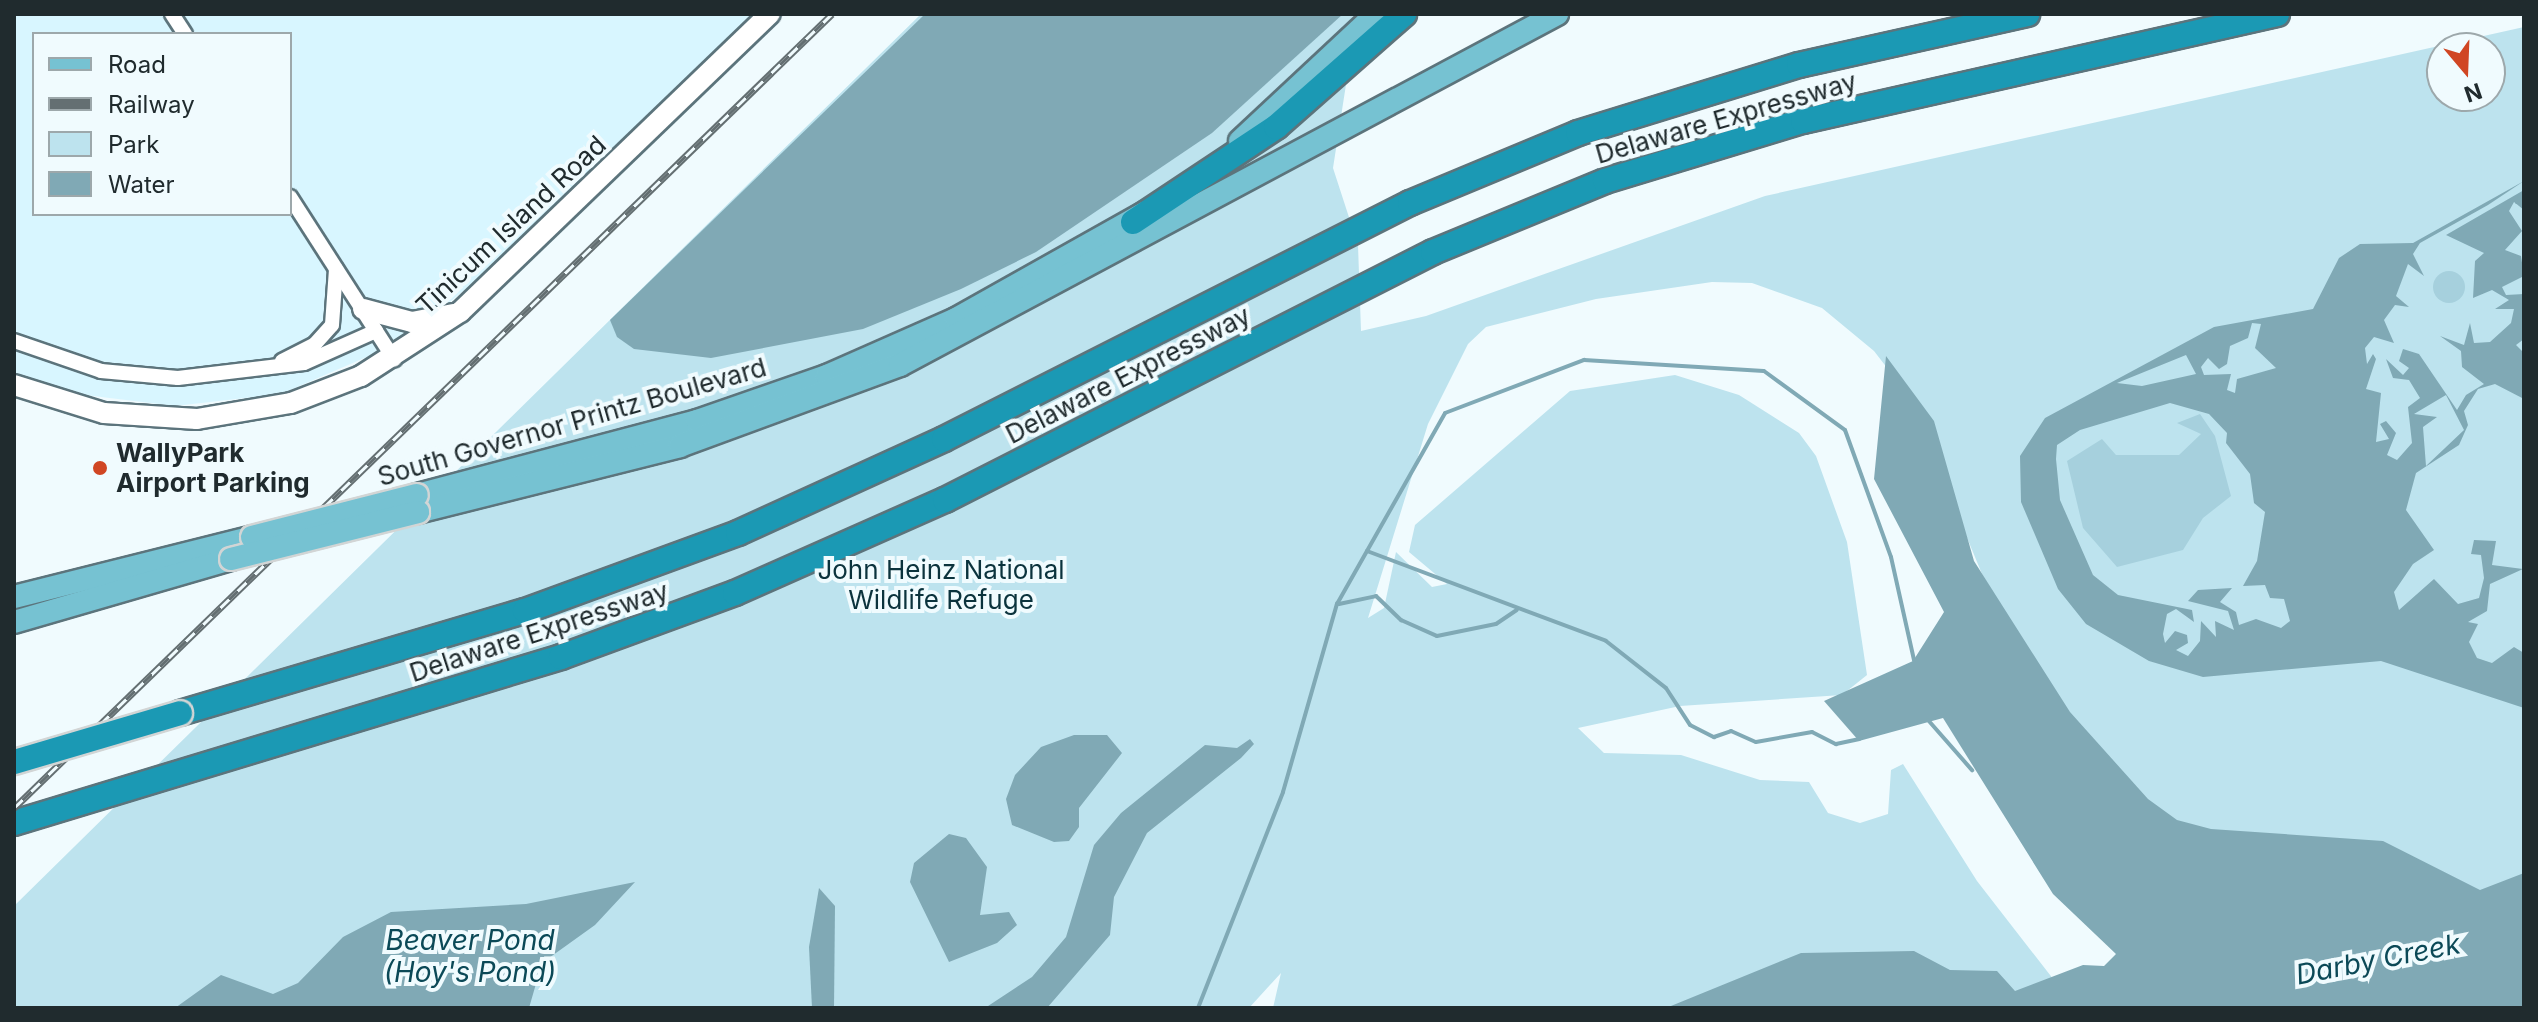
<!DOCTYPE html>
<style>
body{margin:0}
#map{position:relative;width:2538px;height:1022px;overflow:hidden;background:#f0fbfe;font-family:Inter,sans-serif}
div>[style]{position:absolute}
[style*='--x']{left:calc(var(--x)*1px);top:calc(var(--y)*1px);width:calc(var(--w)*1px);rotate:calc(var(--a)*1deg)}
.built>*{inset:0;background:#d8f6ff}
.green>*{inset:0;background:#bde3ee}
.forest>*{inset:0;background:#a6d0dd}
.round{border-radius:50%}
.water>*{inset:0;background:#80a9b5}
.stream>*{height:4px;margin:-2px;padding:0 2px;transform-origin:2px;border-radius:2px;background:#80a9b5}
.roads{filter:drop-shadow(2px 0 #5c747c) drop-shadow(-2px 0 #5c747c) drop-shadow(0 2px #5c747c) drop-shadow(0 -2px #5c747c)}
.street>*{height:14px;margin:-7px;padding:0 7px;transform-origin:7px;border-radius:7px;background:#fff}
.secondary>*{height:20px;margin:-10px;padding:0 10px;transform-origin:10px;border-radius:10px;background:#fff}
.primary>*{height:22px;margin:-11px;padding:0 11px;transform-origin:11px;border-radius:11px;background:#76c2d2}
.highway>*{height:24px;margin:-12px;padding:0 12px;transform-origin:12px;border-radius:12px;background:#1b99b4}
.rail>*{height:7px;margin-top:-3.5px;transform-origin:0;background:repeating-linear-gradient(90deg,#f0fbfe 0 12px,#646f72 0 24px);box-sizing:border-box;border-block:2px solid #646f72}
.bridges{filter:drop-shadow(2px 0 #d2d5d5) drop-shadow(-2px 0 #d2d5d5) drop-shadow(0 2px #d2d5d5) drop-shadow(0 -2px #d2d5d5)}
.primary-bridge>*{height:22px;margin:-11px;padding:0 11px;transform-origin:11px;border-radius:11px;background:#76c2d2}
.highway-bridge>*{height:24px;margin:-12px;padding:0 12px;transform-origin:12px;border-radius:12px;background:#1b99b4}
.dots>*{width:22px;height:22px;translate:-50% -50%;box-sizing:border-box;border:4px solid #f0fbfe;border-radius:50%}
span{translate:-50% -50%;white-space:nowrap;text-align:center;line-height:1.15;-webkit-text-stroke:8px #f0fbfe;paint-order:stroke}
.street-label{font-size:26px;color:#202b2e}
.poi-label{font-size:26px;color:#202b2e;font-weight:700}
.left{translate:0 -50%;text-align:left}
.park-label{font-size:26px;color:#0b333d}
.water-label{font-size:28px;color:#0b4957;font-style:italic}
.frame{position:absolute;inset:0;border:16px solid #202b2e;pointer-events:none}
.legend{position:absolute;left:32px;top:32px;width:260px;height:184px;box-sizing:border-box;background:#f0fbfe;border:2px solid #9da8ab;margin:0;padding:10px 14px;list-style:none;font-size:24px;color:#202b2e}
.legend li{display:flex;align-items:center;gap:16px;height:40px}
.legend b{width:40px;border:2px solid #9da8ab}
.north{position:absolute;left:2426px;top:32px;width:80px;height:80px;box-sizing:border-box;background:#f0fbfe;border:2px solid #9da8ab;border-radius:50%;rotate:161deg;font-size:22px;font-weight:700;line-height:32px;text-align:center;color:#202b2e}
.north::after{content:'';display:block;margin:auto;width:28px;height:36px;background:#d04623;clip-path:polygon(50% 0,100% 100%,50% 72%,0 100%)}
</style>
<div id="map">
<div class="built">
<div style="clip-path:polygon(evenodd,14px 14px,753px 14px,503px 259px,399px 343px,281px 394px,175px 406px,77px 394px,14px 373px,14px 14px,34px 34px,290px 34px,290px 214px,34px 214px,34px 34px)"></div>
</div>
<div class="green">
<div style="clip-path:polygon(evenodd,921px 14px,1357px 14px,1333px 168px,1358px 245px,1361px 331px,1426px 316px,1765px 196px,2524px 27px,2524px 882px,2452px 900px,2189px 924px,1982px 574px,1908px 395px,1874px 351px,1822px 308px,1752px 283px,1712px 282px,1596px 299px,1486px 327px,1468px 344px,1428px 424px,1368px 618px,1384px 608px,1396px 552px,1432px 587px,1447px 584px,1409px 552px,1415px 525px,1570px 391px,1675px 375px,1739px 395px,1799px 433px,1816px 456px,1847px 542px,1867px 675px,1842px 695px,1680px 706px,1578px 728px,1604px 753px,1681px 755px,1760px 780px,1809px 782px,1828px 813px,1860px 823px,1888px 814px,1891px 770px,1903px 764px,1977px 881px,2064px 993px,2063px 1008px,1273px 1008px,1281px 973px,1249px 1008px,14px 1008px,14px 906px,921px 14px,2442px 48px,2490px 48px,2490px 96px,2442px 96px,2442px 48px)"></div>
</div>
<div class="forest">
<div class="round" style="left:2433px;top:271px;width:32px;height:32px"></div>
<div style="clip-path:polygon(2200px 414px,2215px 436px,2231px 496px,2203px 518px,2183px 550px,2117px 567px,2083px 528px,2067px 461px,2102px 439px,2116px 455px,2179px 455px,2201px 434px,2177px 423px)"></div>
</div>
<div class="water">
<div style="clip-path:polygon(925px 14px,1343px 14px,1212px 133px,1036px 252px,961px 289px,863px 329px,711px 358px,634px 349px,617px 337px,610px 320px)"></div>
<div style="clip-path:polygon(evenodd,2524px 181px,2488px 205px,2420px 243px,2413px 254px,2424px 276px,2408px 264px,2396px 296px,2409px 307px,2395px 305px,2384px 320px,2394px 343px,2374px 337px,2365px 348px,2367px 364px,2373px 354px,2376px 359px,2366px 389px,2381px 393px,2376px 442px,2389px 439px,2380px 424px,2386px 421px,2396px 433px,2387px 455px,2397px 460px,2412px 443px,2408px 407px,2420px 398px,2409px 380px,2393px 378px,2386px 359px,2403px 375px,2409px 368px,2399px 361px,2403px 349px,2419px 354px,2457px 410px,2466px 395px,2484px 384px,2462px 367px,2461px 351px,2440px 336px,2464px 345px,2470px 323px,2474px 343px,2490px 342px,2511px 323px,2514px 309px,2495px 309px,2509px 300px,2492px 290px,2473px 298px,2475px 261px,2484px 253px,2446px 235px,2524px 190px,2524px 210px,2514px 202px,2509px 211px,2522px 231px,2505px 250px,2521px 256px,2524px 276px,2502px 287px,2506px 295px,2524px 294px,2524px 339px,2516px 345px,2524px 353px,2524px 399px,2495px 384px,2478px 389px,2464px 411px,2468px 425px,2459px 445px,2416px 473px,2406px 510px,2434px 550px,2413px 564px,2394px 592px,2399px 610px,2434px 579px,2458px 604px,2479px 598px,2484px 578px,2481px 555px,2471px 554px,2474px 540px,2496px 541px,2492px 565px,2523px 569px,2490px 584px,2487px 611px,2468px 622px,2478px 624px,2469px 642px,2477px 658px,2492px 663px,2514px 647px,2524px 653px,2524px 708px,2381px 661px,2203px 677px,2149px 661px,2086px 624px,2058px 589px,2021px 502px,2020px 456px,2045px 418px,2214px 327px,2313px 309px,2339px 258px,2360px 244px,2413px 243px,2524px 181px,2252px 323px,2261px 324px,2255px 348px,2276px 368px,2237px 379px,2235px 393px,2227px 390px,2231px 374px,2204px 375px,2201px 367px,2208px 358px,2219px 369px,2227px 364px,2230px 346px,2248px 338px,2252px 323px,2524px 181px,2186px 355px,2196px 374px,2142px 386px,2117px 383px,2186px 355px,2524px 181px,2446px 395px,2464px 430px,2426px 466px,2423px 427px,2437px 417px,2414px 414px,2446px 395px,2524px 181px,2170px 403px,2209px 414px,2227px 433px,2226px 443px,2250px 474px,2254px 503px,2265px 512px,2257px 561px,2243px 586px,2265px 585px,2270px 598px,2284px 599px,2290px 621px,2281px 628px,2256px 619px,2239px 625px,2236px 612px,2220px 602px,2232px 588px,2198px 590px,2188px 601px,2228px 611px,2234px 630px,2215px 621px,2216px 637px,2201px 621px,2200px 641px,2188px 656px,2176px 650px,2188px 643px,2187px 635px,2175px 631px,2165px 643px,2163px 634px,2167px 614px,2176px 609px,2194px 622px,2192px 610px,2118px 595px,2093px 575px,2060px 500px,2056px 459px,2057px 445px,2080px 430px,2170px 403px)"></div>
<div style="clip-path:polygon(1886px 356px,1934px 421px,1974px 561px,2070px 712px,2148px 799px,2177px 820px,2211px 829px,2383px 841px,2480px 890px,2524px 873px,2524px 1008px,1666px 1008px,1801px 953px,1914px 951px,1950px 970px,1997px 971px,2015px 991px,2083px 965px,2104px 966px,2116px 954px,2053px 894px,1943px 718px,1859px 741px,1824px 701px,1913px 661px,1944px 612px,1874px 479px)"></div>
<div style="clip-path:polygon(1074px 735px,1107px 735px,1122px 753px,1079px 808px,1079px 827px,1069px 841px,1054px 842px,1012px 825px,1006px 799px,1015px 775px,1041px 747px)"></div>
<div style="clip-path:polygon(1250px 739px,1254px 744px,1241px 758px,1147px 833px,1114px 897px,1110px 935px,1047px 1008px,985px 1008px,1032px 977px,1066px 937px,1094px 845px,1121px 813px,1205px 745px,1237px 748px)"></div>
<div style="clip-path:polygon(949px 834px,966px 838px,987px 867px,980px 915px,1009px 912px,1017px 925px,997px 943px,949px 962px,910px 882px,914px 863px)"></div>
<div style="clip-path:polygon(635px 882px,595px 925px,542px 963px,529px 1008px,175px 1008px,221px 975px,273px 994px,298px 983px,343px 937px,391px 912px,526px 904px)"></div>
<div style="clip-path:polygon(819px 888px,835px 906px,834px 1008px,812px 1008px,809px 947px)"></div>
</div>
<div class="stream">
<div style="--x:1367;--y:551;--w:255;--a:20.6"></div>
<div style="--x:1606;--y:641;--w:76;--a:38.1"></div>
<div style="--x:1666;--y:688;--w:44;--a:57"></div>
<div style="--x:1690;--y:725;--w:27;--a:27"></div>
<div style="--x:1714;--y:737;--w:18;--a:-19"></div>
<div style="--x:1731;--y:731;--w:27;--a:24"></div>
<div style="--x:1756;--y:742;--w:57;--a:-10.1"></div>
<div style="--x:1812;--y:732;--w:27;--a:27"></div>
<div style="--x:1836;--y:744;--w:24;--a:-12"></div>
<div style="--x:1339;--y:604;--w:38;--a:-12"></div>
<div style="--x:1376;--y:596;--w:35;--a:44"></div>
<div style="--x:1401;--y:620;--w:39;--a:24"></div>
<div style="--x:1437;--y:636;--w:60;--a:-11.5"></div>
<div style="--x:1496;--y:624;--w:25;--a:-34"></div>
<div style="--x:1928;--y:720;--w:67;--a:48.7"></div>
<div style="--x:1198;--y:1008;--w:232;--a:-68.5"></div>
<div style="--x:1283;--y:792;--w:196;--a:-74"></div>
<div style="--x:1337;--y:604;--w:219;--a:-60.5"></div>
<div style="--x:1445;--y:413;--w:149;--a:-20.9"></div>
<div style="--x:1584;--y:360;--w:180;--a:3.5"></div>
<div style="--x:1764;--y:371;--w:100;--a:36.1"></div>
<div style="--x:1845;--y:430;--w:135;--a:70.1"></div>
<div style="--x:1891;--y:557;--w:106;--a:77.4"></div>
</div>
<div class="roads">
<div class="street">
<div style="--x:172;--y:14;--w:24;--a:57"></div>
<div style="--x:290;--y:197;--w:193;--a:57.3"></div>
<div style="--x:14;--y:341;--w:92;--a:19"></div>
<div style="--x:101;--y:371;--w:77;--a:5.2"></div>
<div style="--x:178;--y:378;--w:127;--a:-6.8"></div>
<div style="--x:304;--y:363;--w:79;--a:-24"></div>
<div style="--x:282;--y:361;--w:37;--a:-27"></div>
<div style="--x:315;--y:344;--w:25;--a:-48"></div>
<div style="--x:332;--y:325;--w:56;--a:-85.9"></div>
</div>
<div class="secondary">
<div style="--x:363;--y:309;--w:51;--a:14.9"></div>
<div style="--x:412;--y:322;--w:42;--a:-11"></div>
<div style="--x:14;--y:385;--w:94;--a:17.3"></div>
<div style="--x:104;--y:413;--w:93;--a:3.7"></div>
<div style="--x:197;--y:419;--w:95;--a:-9.7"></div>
<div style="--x:291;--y:403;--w:75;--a:-21.1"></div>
<div style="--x:361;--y:376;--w:118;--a:-32.9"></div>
<div style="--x:460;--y:312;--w:430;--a:-43.9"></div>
</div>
<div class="primary">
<div style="--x:1240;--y:141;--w:186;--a:-43"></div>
<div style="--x:417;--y:495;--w:290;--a:-14.8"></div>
<div style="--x:697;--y:421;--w:138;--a:-19.1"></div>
<div style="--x:827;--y:376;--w:141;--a:-23.8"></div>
<div style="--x:956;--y:319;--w:217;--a:-29.3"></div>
<div style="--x:418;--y:512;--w:270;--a:-14.1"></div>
<div style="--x:680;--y:446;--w:234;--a:-20.2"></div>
<div style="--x:900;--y:365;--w:745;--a:-28.11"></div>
<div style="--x:14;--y:597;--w:245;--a:-14.1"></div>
<div style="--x:14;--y:622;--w:226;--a:-16.2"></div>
</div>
<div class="highway">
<div style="--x:1133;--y:222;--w:172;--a:-33.6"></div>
<div style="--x:1276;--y:127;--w:171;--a:-41.4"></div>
<div style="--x:180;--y:713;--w:360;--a:-16.5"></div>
<div style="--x:525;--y:611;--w:227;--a:-20.1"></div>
<div style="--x:738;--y:533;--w:226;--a:-24.5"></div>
<div style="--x:944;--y:439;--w:522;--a:-26.86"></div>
<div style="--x:1410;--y:203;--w:182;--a:-22.6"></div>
<div style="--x:1578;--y:133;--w:231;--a:-17.1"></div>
<div style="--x:1799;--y:65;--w:234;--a:-12.6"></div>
<div style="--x:14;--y:823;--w:572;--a:-16.88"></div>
<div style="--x:561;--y:657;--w:185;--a:-20.2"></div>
<div style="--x:735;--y:593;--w:230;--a:-23.9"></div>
<div style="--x:945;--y:500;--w:547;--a:-26.94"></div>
<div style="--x:1433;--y:252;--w:186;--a:-22.4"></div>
<div style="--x:1605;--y:181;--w:207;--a:-16.9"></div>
<div style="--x:1803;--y:121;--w:486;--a:-12.7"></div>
</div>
</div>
<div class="rail">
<div style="--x:14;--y:808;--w:1140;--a:-44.15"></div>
</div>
<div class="bridges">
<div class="primary-bridge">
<div style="--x:252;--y:537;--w:170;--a:-14.3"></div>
<div style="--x:231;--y:559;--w:193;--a:-14.1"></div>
</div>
<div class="highway-bridge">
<div style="--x:14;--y:762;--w:173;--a:-16.4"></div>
</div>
</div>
<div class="dots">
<div style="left:100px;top:468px;background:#d04623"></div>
</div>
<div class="street-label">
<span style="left:1726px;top:118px;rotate:-16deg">Delaware Expressway</span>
<span style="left:511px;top:225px;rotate:-43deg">Tinicum Island Road</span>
<span style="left:1128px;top:375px;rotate:-27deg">Delaware Expressway</span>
<span style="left:572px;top:422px;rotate:-16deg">South Governor Printz Boulevard</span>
<span style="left:539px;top:632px;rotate:-18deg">Delaware Expressway</span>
</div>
<div class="poi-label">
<span class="left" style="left:116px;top:468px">WallyPark<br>Airport Parking</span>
</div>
<div class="park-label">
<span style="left:941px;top:585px">John Heinz National<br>Wildlife Refuge</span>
</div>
<div class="water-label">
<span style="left:470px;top:956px">Beaver Pond<br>(Hoy's Pond)</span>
<span style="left:2378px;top:959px;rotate:-11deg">Darby Creek</span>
</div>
<div class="frame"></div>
<ul class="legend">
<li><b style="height:10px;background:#76c2d2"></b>Road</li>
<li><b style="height:10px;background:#646f72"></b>Railway</li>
<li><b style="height:22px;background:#bde3ee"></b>Park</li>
<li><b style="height:22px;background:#80a9b5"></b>Water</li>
</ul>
<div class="north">N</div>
</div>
